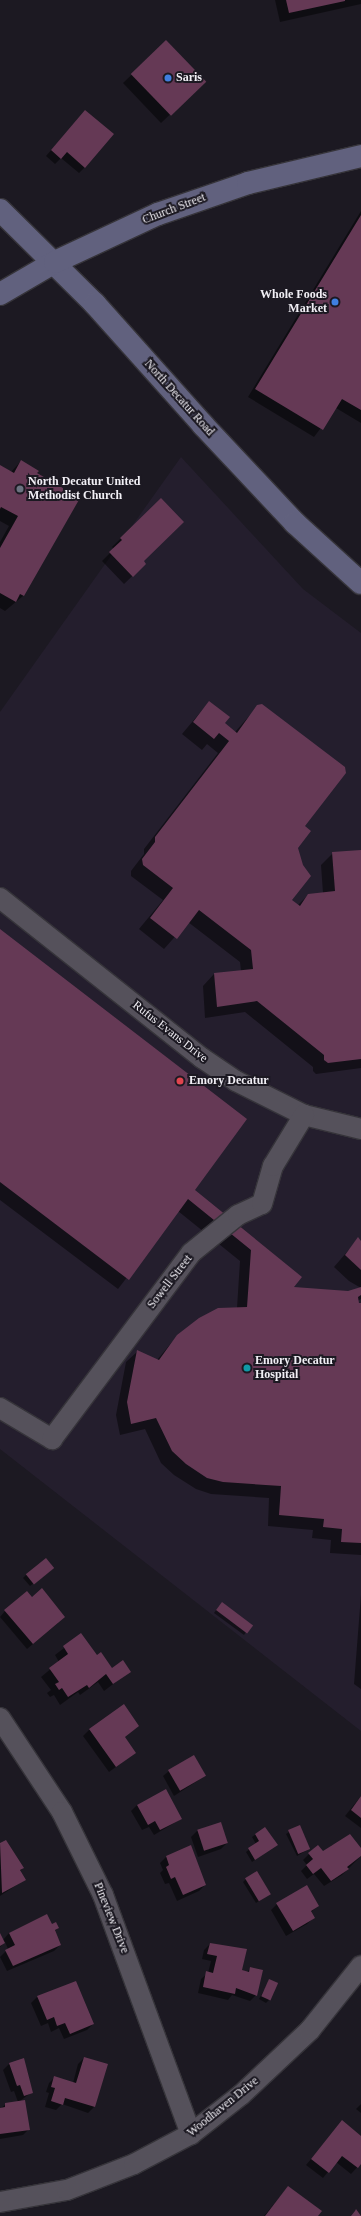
<!DOCTYPE html>
<style>
body{margin:0}
#map{position:relative;width:361px;height:2216px;overflow:hidden;background:#1c1922;font-family:"Times New Roman",serif}
div>[style]{position:absolute}
[style*='--x']{left:calc(var(--x)*1px);top:calc(var(--y)*1px);width:calc(var(--w)*1px);rotate:calc(var(--a)*1deg)}
.built>*{inset:0;background:#241e2d}
.shadow>*{inset:0;background:#0007}
.building>*{inset:0;background:#653955;transform-origin:0 0}
.roads{filter:drop-shadow(1px 0 #36343a) drop-shadow(-1px 0 #36343a) drop-shadow(0 1px #36343a) drop-shadow(0 -1px #36343a)}
.minor>*{height:20px;margin:-10px;padding:0 10px;transform-origin:10px;border-radius:10px;background:#55515b}
.secondary>*{height:22px;margin:-11px;padding:0 11px;transform-origin:11px;border-radius:11px;background:#61617e}
.dots>*{width:11px;height:11px;translate:-50% -50%;box-sizing:border-box;border:2px solid #1c1922;border-radius:50%}
span{translate:-50% -50%;white-space:nowrap;text-align:center;line-height:1.15;-webkit-text-stroke:4px #1c1922;paint-order:stroke}
.poi-label{font-size:12px;color:#f1eff5;font-weight:700}
.left{translate:0 -50%;text-align:left}
.right{translate:-100% -50%;text-align:right}
.street-label{font-size:12px;color:#f1eff5}
</style>
<div id="map">
<div class="built">
<div style="clip-path:polygon(181px 457px,303px 589px,361px 633px,361px 1731px,0 1449px,0 712px)"></div>
</div>
<div class="shadow">
<div style="clip-path:polygon(275px 0,361px 0,361px 4px,280px 22px)"></div>
<div style="clip-path:polygon(166px 42px,196px 90px,161px 123px,123px 83px)"></div>
<div style="clip-path:polygon(80px 117px,85px 167px,79px 173px,61px 158px,55px 164px,46px 156px)"></div>
<div style="clip-path:polygon(361px 211px,361px 423px,336px 408px,314px 437px,248px 397px)"></div>
<div style="clip-path:polygon(21px 461px,36px 474px,79px 498px,23px 596px,5px 611px,0 608px,0 542px,9px 526px,0 521px,0 466px,11px 472px)"></div>
<div style="clip-path:polygon(161px 499px,142px 562px,145px 564px,124px 584px,102px 561px,114px 549px,112px 547px)"></div>
<div style="clip-path:polygon(209px 702px,224px 723px,235px 732px,258px 706px,303px 826px,297px 848px,291px 900px,297px 906px,308px 895px,323px 893px,321px 865px,333px 853px,361px 851px,361px 1068px,316px 1074px,313px 1071px,313px 1067px,245px 1012px,205px 1018px,203px 986px,214px 974px,241px 971px,240px 962px,188px 922px,164px 949px,139px 929px,163px 900px,131px 876px,131px 871px,144px 854px,144px 849px,218px 753px,207px 744px,202px 750px,182px 734px)"></div>
<div style="clip-path:polygon(0 931px,191px 1194px,292px 1288px,348px 1292px,361px 1288px,361px 1299px,357px 1301px,361px 1304px,361px 1555px,330px 1553px,331px 1540px,312px 1538px,313px 1530px,268px 1526px,269px 1498px,211px 1494px,196px 1489px,174px 1475px,161px 1463px,145px 1429px,120px 1435px,116px 1415px,126px 1362px,138px 1351px,157px 1360px,177px 1336px,237px 1308px,240px 1261px,178px 1211px,118px 1289px,0 1200px)"></div>
<div style="clip-path:polygon(358px 1239px,361px 1242px,361px 1288px,349px 1281px,334px 1267px)"></div>
<div style="clip-path:polygon(50px 1571px,30px 1586px,23px 1578px,26px 1575px)"></div>
<div style="clip-path:polygon(361px 1595px,361px 1689px,354px 1684px)"></div>
<div style="clip-path:polygon(219px 1606px,246px 1632px,244px 1635px,214px 1613px)"></div>
<div style="clip-path:polygon(5px 1611px,58px 1623px,27px 1649px,0 1617px)"></div>
<div style="clip-path:polygon(81px 1635px,96px 1657px,112px 1669px,129px 1672px,104px 1691px,98px 1682px,80px 1695px,78px 1692px,60px 1705px,54px 1695px,50px 1697px,47px 1693px,51px 1690px,41px 1677px,59px 1662px,55px 1655px)"></div>
<div style="clip-path:polygon(138px 1726px,124px 1738px,135px 1753px,109px 1772px,83px 1736px,89px 1730px)"></div>
<div style="clip-path:polygon(169px 1771px,205px 1776px,174px 1796px,163px 1776px)"></div>
<div style="clip-path:polygon(361px 1796px,361px 1828px,345px 1816px)"></div>
<div style="clip-path:polygon(137px 1805px,181px 1819px,154px 1835px,149px 1827px,142px 1830px,131px 1811px)"></div>
<div style="clip-path:polygon(221px 1823px,227px 1843px,221px 1849px,198px 1857px,191px 1837px,197px 1831px)"></div>
<div style="clip-path:polygon(299px 1826px,309px 1849px,297px 1856px,286px 1834px)"></div>
<div style="clip-path:polygon(265px 1828px,276px 1845px,252px 1862px,246px 1852px,256px 1844px,252px 1837px)"></div>
<div style="clip-path:polygon(6px 1841px,23px 1868px,20px 1871px,24px 1880px,0 1896px,0 1844px)"></div>
<div style="clip-path:polygon(332px 1845px,361px 1850px,361px 1856px,342px 1875px,324px 1886px,314px 1874px,307px 1879px,301px 1871px,307px 1865px,303px 1860px,309px 1854px,323px 1853px)"></div>
<div style="clip-path:polygon(191px 1846px,205px 1885px,199px 1891px,177px 1901px,169px 1883px,165px 1884px,160px 1873px,163px 1870px,160px 1863px,166px 1857px)"></div>
<div style="clip-path:polygon(246px 1879px,269px 1894px,256px 1903px,243px 1882px)"></div>
<div style="clip-path:polygon(277px 1904px,318px 1906px,310px 1913px,313px 1918px,307px 1924px,286px 1936px,271px 1910px)"></div>
<div style="clip-path:polygon(58px 1928px,55px 1931px,60px 1945px,54px 1951px,7px 1971px,0 1957px,8px 1949px,5px 1942px,0 1947px,0 1935px,3px 1940px,9px 1933px)"></div>
<div style="clip-path:polygon(210px 1944px,241px 1971px,247px 1972px,251px 1968px,256px 1995px,250px 2001px,232px 1995px,228px 2000px,198px 1993px,201px 1979px,208px 1973px,211px 1961px,202px 1959px,204px 1950px)"></div>
<div style="clip-path:polygon(270px 1980px,269px 2000px,266px 2003px,259px 1999px)"></div>
<div style="clip-path:polygon(37px 1997px,93px 2024px,87px 2030px,64px 2039px,59px 2028px,51px 2032px,48px 2023px,41px 2026px,31px 2003px)"></div>
<div style="clip-path:polygon(84px 2058px,94px 2107px,88px 2113px,62px 2104px,56px 2110px,45px 2107px,49px 2093px,46px 2092px,49px 2083px,55px 2077px,73px 2083px,78px 2064px)"></div>
<div style="clip-path:polygon(9px 2064px,32px 2092px,20px 2101px,29px 2129px,23px 2135px,0 2139px,0 2109px,6px 2104px,18px 2102px,14px 2091px,11px 2092px,3px 2070px)"></div>
<div style="clip-path:polygon(361px 2104px,361px 2113px,356px 2109px)"></div>
<div style="clip-path:polygon(342px 2122px,361px 2137px,361px 2163px,351px 2174px,336px 2162px,323px 2178px,306px 2165px)"></div>
<div style="clip-path:polygon(288px 2187px,317px 2216px,264px 2216px)"></div>
</div>
<div class="building">
<div style="clip-path:polygon(286px 0,345px 0,345px 1px,289px 13px)"></div>
<div style="left:166px;top:40px;width:58px;height:49px;rotate:46deg"></div>
<div style="clip-path:polygon(85px 110px,114px 134px,85px 168px,67px 152px,61px 159px,51px 150px)"></div>
<div style="clip-path:polygon(361px 215px,361px 410px,342px 399px,323px 430px,255px 389px)"></div>
<div style="clip-path:polygon(21px 460px,39px 471px,37px 473px,80px 498px,24px 596px,20px 594px,16px 602px,0 593px,0 548px,18px 516px,1px 507px,0 509px,0 465px,14px 473px)"></div>
<div style="clip-path:polygon(161px 498px,184px 522px,144px 561px,146px 564px,133px 577px,109px 552px,122px 540px,120px 538px)"></div>
<div style="clip-path:polygon(209px 701px,230px 717px,225px 723px,237px 733px,257px 705px,262px 704px,345px 767px,346px 773px,305px 826px,311px 831px,298px 848px,303px 865px,311px 876px,292px 900px,300px 906px,308px 894px,335px 891px,332px 852px,361px 850px,361px 1059px,328px 1063px,324px 1060px,324px 1055px,257px 1001px,217px 1007px,214px 973px,253px 969px,251px 950px,199px 910px,177px 939px,150px 918px,173px 888px,143px 865px,142px 859px,155px 842px,155px 837px,229px 741px,219px 733px,214px 739px,193px 722px)"></div>
<div style="clip-path:polygon(0 929px,247px 1119px,195px 1190px,302px 1277px,294px 1287px,348px 1291px,361px 1287px,361px 1295px,358px 1297px,359px 1303px,361px 1303px,361px 1543px,341px 1542px,342px 1529px,323px 1527px,324px 1519px,279px 1515px,281px 1486px,223px 1482px,207px 1478px,186px 1464px,172px 1451px,156px 1418px,131px 1424px,127px 1402px,137px 1350px,159px 1360px,177px 1335px,199px 1318px,218px 1308px,247px 1307px,251px 1250px,188px 1199px,129px 1280px,0 1182px)"></div>
<div style="clip-path:polygon(358px 1237px,361px 1241px,361px 1270px,345px 1255px)"></div>
<div style="left:46px;top:1558px;width:13px;height:26px;rotate:51deg"></div>
<div style="clip-path:polygon(42px 1588px,65px 1617px,33px 1644px,4px 1610px,27px 1591px,32px 1597px)"></div>
<div style="left:222px;top:1602px;width:39px;height:10px;rotate:37deg"></div>
<div style="clip-path:polygon(81px 1633px,97px 1655px,101px 1652px,112px 1668px,123px 1660px,131px 1672px,113px 1684px,106px 1674px,89px 1688px,87px 1685px,68px 1697px,62px 1688px,59px 1690px,55px 1684px,59px 1682px,49px 1668px,68px 1654px,63px 1646px)"></div>
<div style="clip-path:polygon(124px 1704px,139px 1726px,125px 1737px,136px 1753px,116px 1767px,89px 1729px)"></div>
<div style="left:194px;top:1755px;width:24px;height:30px;rotate:60deg"></div>
<div style="clip-path:polygon(166px 1789px,182px 1819px,160px 1830px,155px 1821px,148px 1825px,137px 1805px)"></div>
<div style="clip-path:polygon(361px 1796px,361px 1818px,351px 1810px)"></div>
<div style="left:221px;top:1822px;width:22px;height:25px;rotate:72deg"></div>
<div style="left:300px;top:1825px;width:26px;height:13px;rotate:67deg"></div>
<div style="clip-path:polygon(265px 1827px,278px 1845px,255px 1860px,248px 1848px,259px 1841px,255px 1834px)"></div>
<div style="clip-path:polygon(350px 1834px,361px 1848px,361px 1856px,347px 1867px,349px 1869px,331px 1881px,321px 1868px,313px 1874px,306px 1865px,313px 1859px,308px 1853px,318px 1845px,323px 1851px)"></div>
<div style="clip-path:polygon(6px 1840px,24px 1868px,20px 1870px,26px 1880px,2px 1893px,0 1843px)"></div>
<div style="clip-path:polygon(191px 1845px,206px 1885px,183px 1895px,175px 1877px,171px 1879px,166px 1867px,169px 1865px,166px 1856px)"></div>
<div style="left:257px;top:1871px;width:27px;height:14px;rotate:59deg"></div>
<div style="clip-path:polygon(307px 1885px,319px 1906px,311px 1911px,315px 1918px,293px 1931px,276px 1903px)"></div>
<div style="clip-path:polygon(47px 1914px,52px 1924px,56px 1922px,59px 1928px,55px 1930px,61px 1945px,13px 1966px,5px 1950px,15px 1945px,9px 1933px)"></div>
<div style="clip-path:polygon(0 1933px,5px 1943px,0 1946px)"></div>
<div style="clip-path:polygon(210px 1943px,247px 1949px,242px 1970px,249px 1972px,250px 1967px,263px 1970px,257px 1996px,236px 1988px,235px 1994px,203px 1987px,206px 1971px,213px 1973px,217px 1956px,207px 1954px)"></div>
<div style="left:269px;top:1979px;width:10px;height:19px;rotate:24deg"></div>
<div style="clip-path:polygon(76px 1981px,94px 2024px,70px 2034px,65px 2023px,57px 2026px,54px 2017px,47px 2020px,37px 1996px)"></div>
<div style="clip-path:polygon(84px 2057px,108px 2064px,95px 2107px,65px 2098px,63px 2105px,51px 2101px,55px 2088px,51px 2087px,54px 2076px,76px 2083px)"></div>
<div style="clip-path:polygon(24px 2058px,33px 2093px,24px 2096px,20px 2085px,17px 2086px,9px 2063px)"></div>
<div style="clip-path:polygon(25px 2100px,30px 2130px,0 2134px,0 2108px,5px 2107px,5px 2103px)"></div>
<div style="clip-path:polygon(342px 2120px,361px 2136px,361px 2164px,358px 2168px,342px 2156px,329px 2173px,311px 2159px)"></div>
<div style="clip-path:polygon(288px 2186px,322px 2211px,318px 2216px,265px 2216px)"></div>
<div style="clip-path:polygon(356px 2209px,361px 2216px,351px 2216px,355px 2211px)"></div>
</div>
<div class="roads">
<div class="minor">
<div style="--x:0;--y:898;--w:258;--a:38.4"></div>
<div style="--x:202;--y:1058;--w:41;--a:34.1"></div>
<div style="--x:236;--y:1081;--w:76;--a:26.6"></div>
<div style="--x:304;--y:1115;--w:59;--a:13.8"></div>
<div style="--x:0;--y:1408;--w:61;--a:30.8"></div>
<div style="--x:52;--y:1439;--w:232;--a:-53.2"></div>
<div style="--x:191;--y:1253;--w:60;--a:-39"></div>
<div style="--x:238;--y:1215;--w:26;--a:-25"></div>
<div style="--x:262;--y:1204;--w:40;--a:-74"></div>
<div style="--x:273;--y:1166;--w:60;--a:-58.7"></div>
<div style="--x:0;--y:1718;--w:113;--a:56.6"></div>
<div style="--x:62;--y:1812;--w:93;--a:63.7"></div>
<div style="--x:103;--y:1895;--w:255;--a:69.8"></div>
<div style="--x:0;--y:2202;--w:68;--a:-10.2"></div>
<div style="--x:67;--y:2190;--w:72;--a:-21.2"></div>
<div style="--x:134;--y:2164;--w:64;--a:-27.8"></div>
<div style="--x:191;--y:2134;--w:63;--a:-38"></div>
<div style="--x:241;--y:2095;--w:95;--a:-43.3"></div>
<div style="--x:310;--y:2030;--w:82;--a:-51.4"></div>
</div>
<div class="secondary">
<div style="--x:0;--y:210;--w:134;--a:44.7"></div>
<div style="--x:95;--y:304;--w:162;--a:48.2"></div>
<div style="--x:203;--y:425;--w:134;--a:46.8"></div>
<div style="--x:295;--y:523;--w:89;--a:42.3"></div>
<div style="--x:0;--y:294;--w:64;--a:-30.2"></div>
<div style="--x:55;--y:262;--w:114;--a:-25"></div>
<div style="--x:158;--y:214;--w:95;--a:-19"></div>
<div style="--x:248;--y:183;--w:116;--a:-13.4"></div>
</div>
</div>
<div class="dots">
<div style="left:168px;top:78px;background:#3f7fe0"></div>
<div style="left:335px;top:302px;background:#3f7fe0"></div>
<div style="left:20px;top:489px;background:#6b7280"></div>
<div style="left:180px;top:1081px;background:#e0444e"></div>
<div style="left:247px;top:1368px;background:#0f9aa8"></div>
</div>
<div class="poi-label">
<span class="left" style="left:176px;top:78px">Saris</span>
<span class="right" style="left:327px;top:302px">Whole Foods<br>Market</span>
<span class="left" style="left:28px;top:489px">North Decatur United<br>Methodist Church</span>
<span class="left" style="left:189px;top:1081px">Emory Decatur</span>
<span class="left" style="left:255px;top:1368px">Emory Decatur<br>Hospital</span>
</div>
<div class="street-label">
<span style="left:174px;top:209px;rotate:-21deg">Church Street</span>
<span style="left:179px;top:398px;rotate:48deg">North Decatur Road</span>
<span style="left:170px;top:1032px;rotate:38deg">Rufus Evans Drive</span>
<span style="left:170px;top:1282px;rotate:-52deg">Sowell Street</span>
<span style="left:111px;top:1918px;rotate:68deg">Pineview Drive</span>
<span style="left:223px;top:2107px;rotate:-39deg">Woodhaven Drive</span>
</div>
</div>
